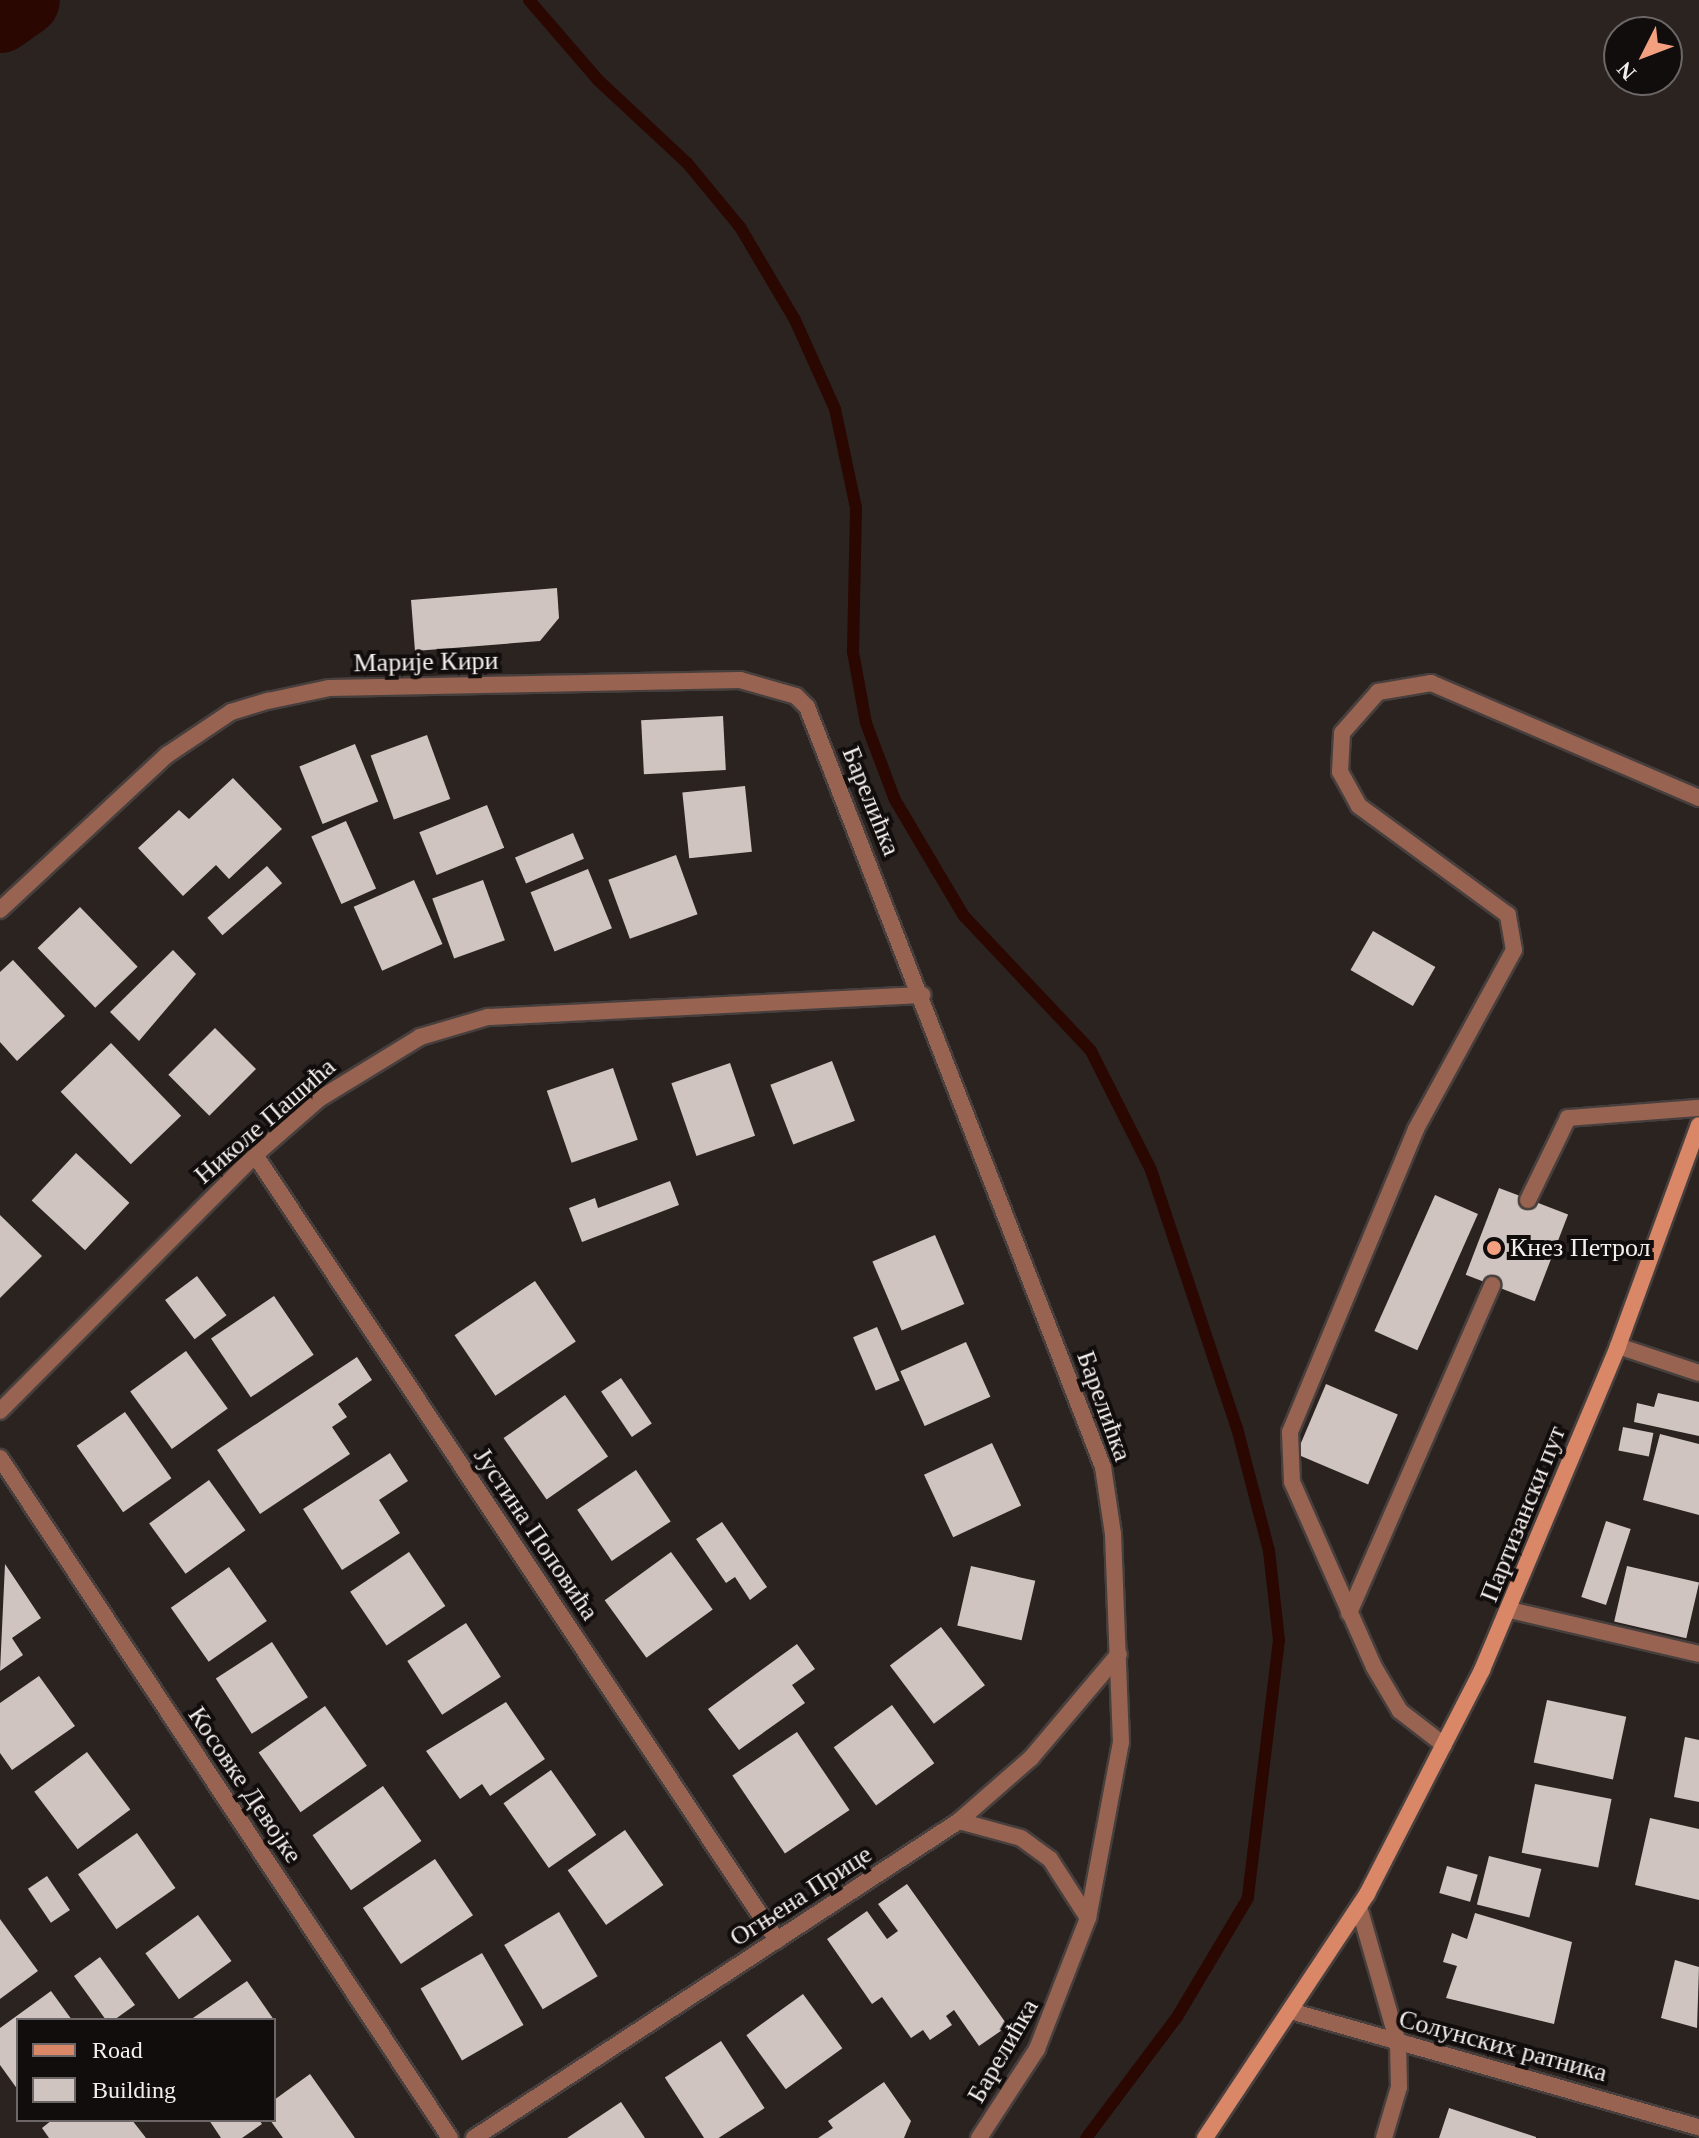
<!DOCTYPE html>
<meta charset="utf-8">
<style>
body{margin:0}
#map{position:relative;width:1699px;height:2138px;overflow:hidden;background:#2b2320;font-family:Georgia,serif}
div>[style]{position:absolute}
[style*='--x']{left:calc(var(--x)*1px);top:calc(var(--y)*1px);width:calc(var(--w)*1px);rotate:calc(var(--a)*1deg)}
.stream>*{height:12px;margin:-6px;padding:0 6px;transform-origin:6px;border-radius:6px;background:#2a0700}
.river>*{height:72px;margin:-36px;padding:0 36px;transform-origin:36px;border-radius:36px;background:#2a0700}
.building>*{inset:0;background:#cfc4bf;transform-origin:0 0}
.roads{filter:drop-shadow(2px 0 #473f3d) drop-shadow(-2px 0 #473f3d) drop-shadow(0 2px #473f3d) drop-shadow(0 -2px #473f3d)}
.lane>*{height:16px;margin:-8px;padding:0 8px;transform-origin:8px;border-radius:8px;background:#986451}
.street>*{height:16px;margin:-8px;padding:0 8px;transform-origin:8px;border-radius:8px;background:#986451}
.secondary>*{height:16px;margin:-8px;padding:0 8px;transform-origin:8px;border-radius:8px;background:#da8768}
.dots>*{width:22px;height:22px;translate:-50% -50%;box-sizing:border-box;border:4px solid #110d0c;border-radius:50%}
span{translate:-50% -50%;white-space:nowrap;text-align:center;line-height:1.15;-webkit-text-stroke:8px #110d0c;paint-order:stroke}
.street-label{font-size:26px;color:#f4eeec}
.poi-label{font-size:26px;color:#f4eeec}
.left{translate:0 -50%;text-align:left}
.legend{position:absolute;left:16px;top:2018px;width:260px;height:104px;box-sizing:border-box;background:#110d0c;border:2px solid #6c6766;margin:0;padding:10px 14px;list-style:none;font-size:24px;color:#f4eeec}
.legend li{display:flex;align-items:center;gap:16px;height:40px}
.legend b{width:40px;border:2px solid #6c6766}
.north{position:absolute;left:1603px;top:16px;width:80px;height:80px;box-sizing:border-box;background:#110d0c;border:2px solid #6c6766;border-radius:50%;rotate:228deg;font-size:22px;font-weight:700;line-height:32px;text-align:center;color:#f4eeec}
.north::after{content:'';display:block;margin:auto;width:28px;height:36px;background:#f3a081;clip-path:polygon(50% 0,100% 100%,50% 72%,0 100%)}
</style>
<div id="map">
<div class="stream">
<div style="--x:529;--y:0;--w:106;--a:49.2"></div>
<div style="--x:598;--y:80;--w:123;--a:43"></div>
<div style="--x:688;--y:164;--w:82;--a:50.5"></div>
<div style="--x:740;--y:227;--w:108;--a:59.4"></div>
<div style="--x:795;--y:320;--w:98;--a:65.8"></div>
<div style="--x:835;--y:409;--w:101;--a:78"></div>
<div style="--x:856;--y:508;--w:144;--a:91.2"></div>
<div style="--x:853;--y:652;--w:72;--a:79.6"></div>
<div style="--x:866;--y:723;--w:82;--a:69.4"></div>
<div style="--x:895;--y:800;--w:135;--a:59.3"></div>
<div style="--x:964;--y:916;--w:185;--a:46.7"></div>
<div style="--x:1091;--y:1051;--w:133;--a:63.2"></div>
<div style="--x:1151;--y:1170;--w:272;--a:71.6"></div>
<div style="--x:1237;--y:1428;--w:127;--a:75.4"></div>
<div style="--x:1269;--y:1551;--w:90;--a:83.6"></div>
<div style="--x:1279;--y:1640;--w:260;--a:96.9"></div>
<div style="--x:1248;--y:1898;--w:139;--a:120.8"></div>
<div style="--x:1177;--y:2017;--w:151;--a:126.9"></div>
</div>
<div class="river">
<div style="--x:0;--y:17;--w:29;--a:-35"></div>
</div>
<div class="building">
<div style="clip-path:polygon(557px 588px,559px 618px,540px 641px,415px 651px,411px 600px)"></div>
<div style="left:723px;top:716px;width:54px;height:82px;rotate:87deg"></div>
<div style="left:427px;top:735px;width:68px;height:60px;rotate:70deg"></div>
<div style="left:355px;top:744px;width:62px;height:60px;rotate:68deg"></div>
<div style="clip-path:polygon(233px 778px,282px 829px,229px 879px,216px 865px,183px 896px,138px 848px,179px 810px,189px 819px)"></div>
<div style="left:745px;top:786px;width:66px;height:63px;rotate:84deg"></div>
<div style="left:487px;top:805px;width:46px;height:73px;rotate:68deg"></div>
<div style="left:346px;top:821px;width:74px;height:38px;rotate:66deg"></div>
<div style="left:573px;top:833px;width:28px;height:63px;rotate:67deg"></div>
<div style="left:676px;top:855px;width:63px;height:72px;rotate:70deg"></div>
<div style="left:267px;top:866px;width:23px;height:79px;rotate:49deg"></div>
<div style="left:588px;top:869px;width:64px;height:62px;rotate:68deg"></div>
<div style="left:414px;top:880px;width:70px;height:66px;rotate:66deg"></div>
<div style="left:483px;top:880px;width:64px;height:54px;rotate:70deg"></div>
<div style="left:80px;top:907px;width:83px;height:59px;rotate:46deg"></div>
<div style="left:1373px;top:931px;width:72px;height:45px;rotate:30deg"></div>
<div style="clip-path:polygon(173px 950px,196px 974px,139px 1041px,110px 1012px)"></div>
<div style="clip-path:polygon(13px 960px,65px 1016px,17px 1061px,0 1042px,0 972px)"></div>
<div style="left:215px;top:1028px;width:58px;height:66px;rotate:45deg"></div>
<div style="left:111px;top:1043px;width:101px;height:70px;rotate:46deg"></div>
<div style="left:832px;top:1061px;width:64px;height:66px;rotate:69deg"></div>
<div style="left:730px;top:1063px;width:77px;height:62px;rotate:71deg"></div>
<div style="left:613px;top:1068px;width:76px;height:70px;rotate:71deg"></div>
<div style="left:76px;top:1153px;width:73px;height:65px;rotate:43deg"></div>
<div style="clip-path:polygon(670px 1181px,679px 1205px,582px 1242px,569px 1208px,595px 1198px,598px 1208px)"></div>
<div style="left:1499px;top:1188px;width:74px;height:93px;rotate:21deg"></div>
<div style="left:1435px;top:1195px;width:47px;height:149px;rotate:24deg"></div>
<div style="clip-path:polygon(0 1215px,42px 1256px,0 1298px)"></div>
<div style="left:935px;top:1235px;width:75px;height:68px;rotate:67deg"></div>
<div style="left:197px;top:1276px;width:49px;height:40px;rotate:53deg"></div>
<div style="left:535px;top:1281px;width:73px;height:97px;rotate:56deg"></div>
<div style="left:274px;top:1296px;width:71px;height:76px;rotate:56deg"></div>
<div style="left:877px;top:1327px;width:58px;height:26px;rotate:67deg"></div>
<div style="left:966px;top:1342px;width:60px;height:72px;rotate:66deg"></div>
<div style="left:186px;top:1351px;width:71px;height:69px;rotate:54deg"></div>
<div style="clip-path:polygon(357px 1357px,372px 1380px,338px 1404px,347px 1417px,332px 1427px,350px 1454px,260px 1514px,217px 1450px)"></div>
<div style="left:621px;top:1378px;width:55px;height:24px;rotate:56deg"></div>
<div style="left:1326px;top:1384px;width:78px;height:76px;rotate:23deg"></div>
<div style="clip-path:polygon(1658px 1393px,1699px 1402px,1699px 1436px,1634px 1422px,1637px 1403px,1654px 1407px)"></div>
<div style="left:565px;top:1395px;width:75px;height:75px;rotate:55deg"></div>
<div style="left:125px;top:1412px;width:81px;height:59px;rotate:55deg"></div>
<div style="left:1623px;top:1427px;width:31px;height:24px;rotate:11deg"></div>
<div style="clip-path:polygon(1660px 1434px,1699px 1444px,1699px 1515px,1643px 1500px)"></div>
<div style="left:992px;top:1443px;width:69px;height:75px;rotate:65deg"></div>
<div style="clip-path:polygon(390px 1453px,408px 1481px,379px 1500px,400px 1533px,342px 1570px,303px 1509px)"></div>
<div style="left:636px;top:1470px;width:62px;height:71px;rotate:56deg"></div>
<div style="left:209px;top:1480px;width:62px;height:74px;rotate:54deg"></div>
<div style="left:1606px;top:1521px;width:26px;height:80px;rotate:18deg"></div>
<div style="clip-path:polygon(722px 1522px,767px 1587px,750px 1600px,735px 1577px,726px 1583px,696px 1539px)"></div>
<div style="left:409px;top:1552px;width:65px;height:71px;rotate:56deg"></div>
<div style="left:671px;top:1552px;width:71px;height:82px;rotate:54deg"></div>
<div style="clip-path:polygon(5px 1564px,41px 1618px,12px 1638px,23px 1655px,0 1671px)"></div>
<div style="left:971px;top:1566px;width:66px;height:61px;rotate:13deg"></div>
<div style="left:1627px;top:1566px;width:74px;height:57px;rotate:13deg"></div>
<div style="left:229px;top:1567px;width:66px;height:71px;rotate:55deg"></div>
<div style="left:466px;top:1623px;width:64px;height:70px;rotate:57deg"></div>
<div style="left:941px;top:1627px;width:73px;height:64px;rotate:53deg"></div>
<div style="left:272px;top:1642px;width:66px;height:67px;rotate:57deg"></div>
<div style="clip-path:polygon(797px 1644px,815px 1669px,792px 1685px,805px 1703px,739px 1750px,708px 1709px)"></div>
<div style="clip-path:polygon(39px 1676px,75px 1726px,12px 1770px,0 1753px,0 1703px)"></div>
<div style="left:1547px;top:1700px;width:81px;height:64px;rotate:12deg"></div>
<div style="clip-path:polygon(506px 1702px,545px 1759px,490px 1796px,482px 1784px,460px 1799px,426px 1751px)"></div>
<div style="left:892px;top:1705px;width:72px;height:72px;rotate:54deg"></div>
<div style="left:325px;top:1706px;width:73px;height:81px;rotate:55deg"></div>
<div style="left:797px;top:1732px;width:94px;height:78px;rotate:56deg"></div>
<div style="clip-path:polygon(1685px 1737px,1699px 1740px,1699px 1802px,1674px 1797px)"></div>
<div style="left:87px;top:1752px;width:72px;height:66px;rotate:53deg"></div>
<div style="left:551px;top:1770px;width:79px;height:58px;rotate:55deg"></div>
<div style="left:1535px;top:1784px;width:78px;height:70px;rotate:11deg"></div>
<div style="left:383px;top:1786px;width:67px;height:86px;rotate:55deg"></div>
<div style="clip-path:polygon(1650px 1818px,1699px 1829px,1699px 1900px,1635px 1885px)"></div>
<div style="left:625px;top:1830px;width:67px;height:70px;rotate:55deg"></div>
<div style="left:137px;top:1833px;width:67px;height:72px;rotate:55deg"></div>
<div style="left:1489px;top:1856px;width:54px;height:50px;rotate:14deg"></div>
<div style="left:435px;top:1859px;width:68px;height:87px;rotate:56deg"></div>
<div style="left:1447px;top:1866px;width:32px;height:28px;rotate:16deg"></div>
<div style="left:47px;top:1876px;width:41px;height:23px;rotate:56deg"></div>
<div style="clip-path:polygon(907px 1884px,1008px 2026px,979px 2046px,954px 2010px,946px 2016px,952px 2025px,930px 2040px,923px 2030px,911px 2038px,882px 1997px,872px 2004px,827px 1939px,867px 1911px,887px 1939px,898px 1931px,878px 1904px)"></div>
<div style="left:559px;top:1912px;width:75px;height:64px;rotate:59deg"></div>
<div style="clip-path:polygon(1475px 1913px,1572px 1942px,1554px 2024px,1446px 1998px,1457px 1966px,1443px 1962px,1452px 1933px,1467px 1939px)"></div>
<div style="left:198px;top:1915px;width:57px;height:65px;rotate:54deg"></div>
<div style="clip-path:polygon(0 1919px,38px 1971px,0 1999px)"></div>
<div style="left:482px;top:1953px;width:83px;height:71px;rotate:60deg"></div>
<div style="clip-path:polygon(100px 1957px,135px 2005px,114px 2020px,106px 2020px,74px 1976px)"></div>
<div style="clip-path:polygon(1675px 1960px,1699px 1967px,1697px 2028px,1661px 2018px)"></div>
<div style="clip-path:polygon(247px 1981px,274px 2020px,190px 2020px)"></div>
<div style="clip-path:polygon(51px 1991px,72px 2020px,18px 2020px,18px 2090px,0 2065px,0 2028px)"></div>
<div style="left:803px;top:1994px;width:67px;height:70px;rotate:54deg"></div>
<div style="left:721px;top:2041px;width:80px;height:67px;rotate:57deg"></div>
<div style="clip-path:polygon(310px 2074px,355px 2138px,283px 2138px,270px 2120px,274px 2100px)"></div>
<div style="clip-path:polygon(884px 2082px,911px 2121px,904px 2138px,818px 2138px,833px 2128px,828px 2121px)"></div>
<div style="clip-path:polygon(621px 2102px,645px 2138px,567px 2138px)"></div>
<div style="clip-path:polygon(1449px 2108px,1536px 2137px,1536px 2138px,1439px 2138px)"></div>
<div style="clip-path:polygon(52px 2120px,132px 2120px,146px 2138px,49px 2138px,42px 2128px)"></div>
<div style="clip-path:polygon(209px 2120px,259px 2120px,262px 2124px,242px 2138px,221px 2138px)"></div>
</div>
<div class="roads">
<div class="lane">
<div style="--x:1528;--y:1200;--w:91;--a:-64"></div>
<div style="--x:1568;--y:1118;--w:131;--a:-4.4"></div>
<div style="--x:1349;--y:1613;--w:358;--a:-66.4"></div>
<div style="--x:1444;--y:1745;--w:56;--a:-142.3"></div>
<div style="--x:1400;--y:1711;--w:51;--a:-120.6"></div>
<div style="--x:1374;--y:1667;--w:202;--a:-113.9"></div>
<div style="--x:1292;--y:1482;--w:50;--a:-92.3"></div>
<div style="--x:1290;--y:1432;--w:328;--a:-67.4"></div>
<div style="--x:1416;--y:1129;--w:204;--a:-61.3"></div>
<div style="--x:1514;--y:950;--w:36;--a:-100"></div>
<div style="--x:1508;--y:915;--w:185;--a:-143.8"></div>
<div style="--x:1359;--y:806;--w:39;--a:-119"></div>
<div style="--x:1340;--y:772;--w:39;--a:-87"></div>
<div style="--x:1342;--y:733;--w:55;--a:-48.7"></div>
<div style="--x:1378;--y:692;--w:54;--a:-9.6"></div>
<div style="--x:1431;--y:683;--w:292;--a:23.2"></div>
</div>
<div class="street">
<div style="--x:0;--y:910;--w:228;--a:-42.9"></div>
<div style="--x:167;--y:755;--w:77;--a:-33.9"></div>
<div style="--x:231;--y:712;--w:39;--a:-17"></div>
<div style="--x:268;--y:701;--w:62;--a:-12"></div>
<div style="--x:329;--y:688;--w:411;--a:-1.1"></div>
<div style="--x:740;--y:680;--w:58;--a:15.9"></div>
<div style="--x:796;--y:696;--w:16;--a:45"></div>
<div style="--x:807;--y:707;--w:816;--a:68.72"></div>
<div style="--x:1103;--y:1467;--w:68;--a:81.5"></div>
<div style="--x:1113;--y:1534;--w:208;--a:87.8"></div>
<div style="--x:1121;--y:1742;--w:179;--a:100.6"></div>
<div style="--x:1088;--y:1918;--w:141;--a:111.3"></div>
<div style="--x:1037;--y:2049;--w:106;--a:123.1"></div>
<div style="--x:255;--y:1155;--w:943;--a:56.38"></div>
<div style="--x:1618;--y:1346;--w:85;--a:18.4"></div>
<div style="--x:0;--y:1411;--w:361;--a:-45.1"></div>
<div style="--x:255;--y:1155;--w:85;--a:-41.2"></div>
<div style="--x:319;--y:1099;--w:119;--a:-31.5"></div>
<div style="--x:420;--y:1037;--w:71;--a:-16.4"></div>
<div style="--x:488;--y:1017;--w:435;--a:-2.9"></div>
<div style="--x:0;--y:1458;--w:815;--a:56.5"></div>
<div style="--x:1510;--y:1610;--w:194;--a:13.1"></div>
<div style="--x:959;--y:1821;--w:64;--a:15.3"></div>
<div style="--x:1021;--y:1838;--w:36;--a:36"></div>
<div style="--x:1050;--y:1859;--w:70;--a:57.2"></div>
<div style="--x:1359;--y:1907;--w:141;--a:74"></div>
<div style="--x:1398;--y:2043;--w:44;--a:88.7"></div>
<div style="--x:1399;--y:2087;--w:53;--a:106.4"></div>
<div style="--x:1294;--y:2012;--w:421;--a:15.9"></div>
<div style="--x:474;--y:2138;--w:579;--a:-33.17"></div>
<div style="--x:959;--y:1821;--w:96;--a:-41.2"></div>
<div style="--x:1031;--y:1758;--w:136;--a:-49.8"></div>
</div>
<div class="secondary">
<div style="--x:1205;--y:2138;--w:293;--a:-56.4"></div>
<div style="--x:1367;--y:1894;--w:252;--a:-62.8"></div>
<div style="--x:1482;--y:1670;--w:351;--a:-67.2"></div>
<div style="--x:1618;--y:1346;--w:235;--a:-69.9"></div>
</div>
</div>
<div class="dots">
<div style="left:1494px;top:1248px;background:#f3a081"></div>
</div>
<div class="street-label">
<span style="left:426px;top:662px;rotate:-1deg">Марије Кири</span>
<span style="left:871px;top:801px;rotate:68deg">Барелићка</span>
<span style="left:265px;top:1121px;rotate:-41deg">Николе Пашића</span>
<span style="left:1104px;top:1406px;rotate:70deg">Барелићка</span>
<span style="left:1523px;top:1514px;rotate:-68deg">Партизански пут</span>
<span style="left:536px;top:1534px;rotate:56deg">Јустина Поповића</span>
<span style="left:245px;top:1785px;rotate:56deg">Косовке Девојке</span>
<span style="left:801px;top:1896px;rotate:-33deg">Огњена Прице</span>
<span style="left:1503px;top:2046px;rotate:15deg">Солунских ратника</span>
<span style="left:1003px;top:2051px;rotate:-60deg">Барелићка</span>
</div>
<div class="poi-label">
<span class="left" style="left:1510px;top:1248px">Кнез Петрол</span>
</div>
<ul class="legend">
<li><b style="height:10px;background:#da8768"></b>Road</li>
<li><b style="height:22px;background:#cfc4bf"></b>Building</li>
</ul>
<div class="north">N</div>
</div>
